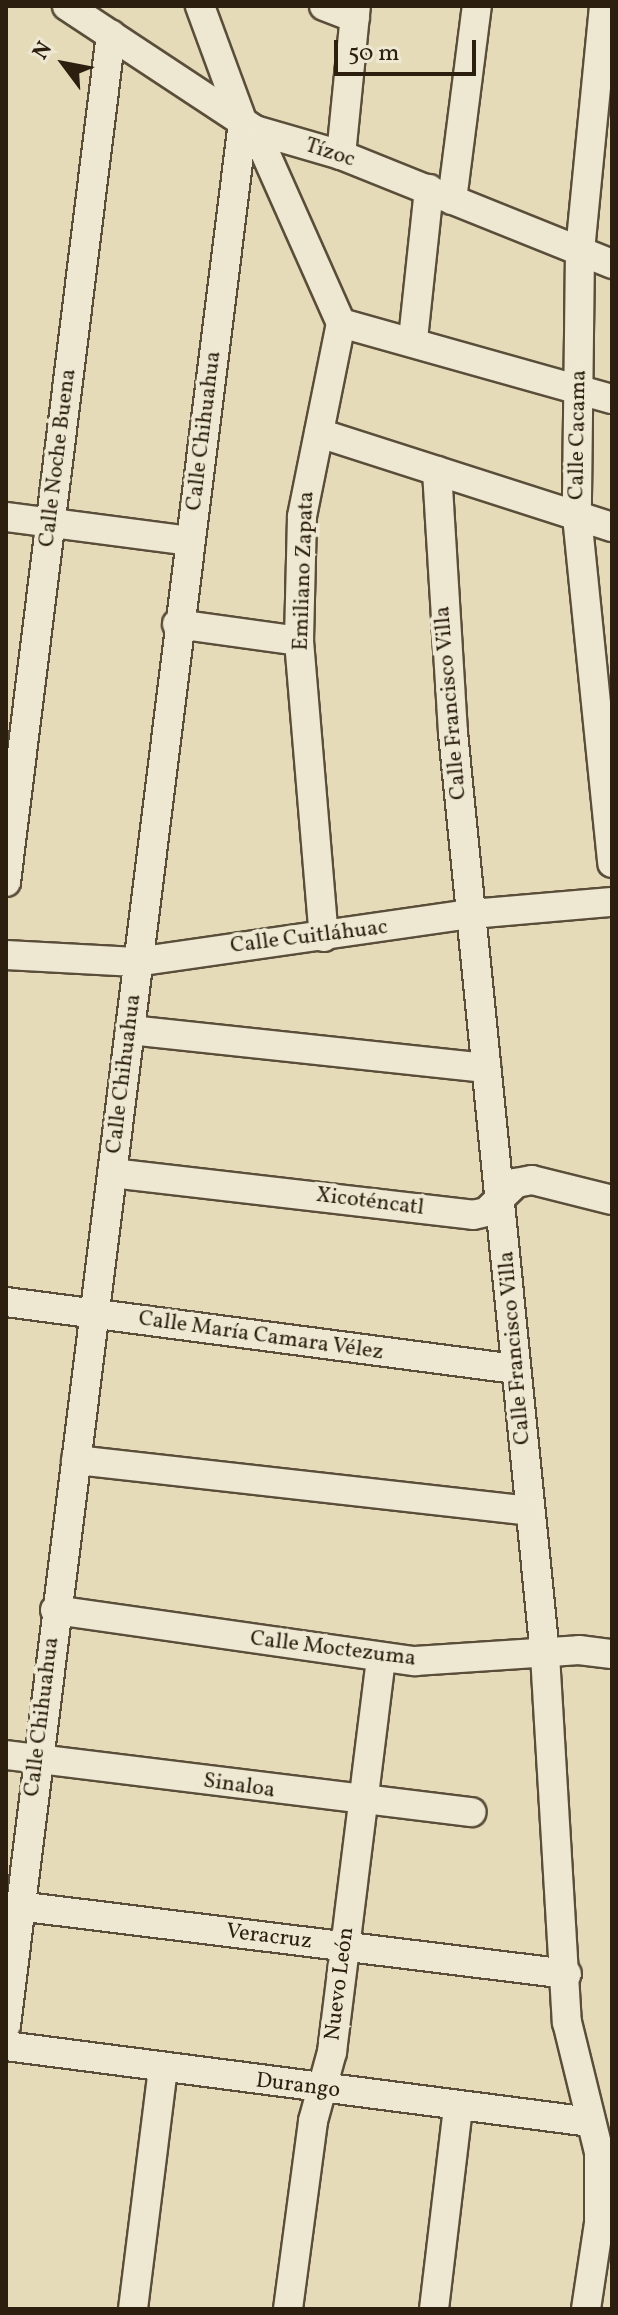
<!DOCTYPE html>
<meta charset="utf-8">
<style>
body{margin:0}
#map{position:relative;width:618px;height:2315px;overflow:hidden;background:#e5dbb9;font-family:Vollkorn,serif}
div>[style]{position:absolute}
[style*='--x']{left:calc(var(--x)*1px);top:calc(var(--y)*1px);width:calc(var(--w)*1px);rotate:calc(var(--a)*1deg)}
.roads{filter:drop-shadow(2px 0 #5a4e3a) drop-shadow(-2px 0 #5a4e3a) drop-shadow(0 2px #5a4e3a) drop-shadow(0 -2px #5a4e3a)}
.minor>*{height:28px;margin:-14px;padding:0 14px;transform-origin:14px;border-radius:14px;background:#eee8d2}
span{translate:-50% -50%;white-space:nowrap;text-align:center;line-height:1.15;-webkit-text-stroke:8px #eee8d2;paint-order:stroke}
.street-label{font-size:22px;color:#2c1f0f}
.frame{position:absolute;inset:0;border:8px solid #2c1f0f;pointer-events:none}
.north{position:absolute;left:24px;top:24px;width:80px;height:80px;-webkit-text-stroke:6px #eee8d2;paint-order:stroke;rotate:302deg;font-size:22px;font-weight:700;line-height:32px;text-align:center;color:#2c1f0f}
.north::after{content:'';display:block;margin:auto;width:28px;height:36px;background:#2c1f0f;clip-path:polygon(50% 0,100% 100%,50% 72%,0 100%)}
.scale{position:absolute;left:334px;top:40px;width:142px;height:36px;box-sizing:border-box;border:4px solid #2c1f0f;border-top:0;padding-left:10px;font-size:24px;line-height:28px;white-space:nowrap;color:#2c1f0f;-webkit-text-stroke:6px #eee8d2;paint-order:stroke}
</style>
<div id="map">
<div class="roads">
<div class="minor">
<div style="--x:67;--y:6;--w:225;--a:33.4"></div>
<div style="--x:255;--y:130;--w:90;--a:16.2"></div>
<div style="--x:341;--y:155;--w:292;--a:21.9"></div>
<div style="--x:324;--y:6;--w:33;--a:21"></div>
<div style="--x:604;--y:6;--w:247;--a:95.6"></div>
<div style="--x:580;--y:252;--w:264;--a:90.7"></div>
<div style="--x:577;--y:516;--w:349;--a:84.2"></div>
<div style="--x:255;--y:130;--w:211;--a:66"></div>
<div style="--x:341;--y:323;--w:198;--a:101.4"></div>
<div style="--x:302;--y:517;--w:124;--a:91.4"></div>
<div style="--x:299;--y:641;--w:297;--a:85.2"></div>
<div style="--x:341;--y:155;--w:150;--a:-84.3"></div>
<div style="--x:452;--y:200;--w:196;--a:-82.7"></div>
<div style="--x:341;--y:323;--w:281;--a:15.7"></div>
<div style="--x:413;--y:339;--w:151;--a:-83.9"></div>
<div style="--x:319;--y:433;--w:308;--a:17.8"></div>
<div style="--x:437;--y:471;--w:262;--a:86.5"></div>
<div style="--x:453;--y:733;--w:927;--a:84.3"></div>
<div style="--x:545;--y:1655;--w:368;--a:86.6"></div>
<div style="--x:567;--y:2022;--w:134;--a:76.2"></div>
<div style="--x:599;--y:2152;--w:71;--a:90"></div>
<div style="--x:599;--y:2223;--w:87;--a:98.6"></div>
<div style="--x:6;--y:517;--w:186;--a:7.4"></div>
<div style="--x:177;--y:624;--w:123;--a:7.9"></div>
<div style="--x:6;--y:882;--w:854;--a:-82.94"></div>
<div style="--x:6;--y:955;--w:130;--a:3.1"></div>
<div style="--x:136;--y:962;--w:338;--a:-8.2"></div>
<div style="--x:471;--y:914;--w:142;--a:-4.9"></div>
<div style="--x:130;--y:1030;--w:358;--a:6.1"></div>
<div style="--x:112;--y:1173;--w:363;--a:6.6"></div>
<div style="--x:473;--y:1215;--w:13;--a:-13"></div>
<div style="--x:486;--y:1212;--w:42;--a:-44"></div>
<div style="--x:516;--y:1183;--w:16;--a:-11"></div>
<div style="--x:532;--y:1180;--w:82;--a:14"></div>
<div style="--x:6;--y:1302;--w:513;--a:7.5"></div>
<div style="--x:76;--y:1460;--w:456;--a:6.4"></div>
<div style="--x:55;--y:1610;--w:364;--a:8.1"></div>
<div style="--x:415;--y:1661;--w:164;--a:-3.8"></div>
<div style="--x:579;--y:1650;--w:33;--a:7"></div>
<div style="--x:6;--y:1755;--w:469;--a:7"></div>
<div style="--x:18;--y:1906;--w:553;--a:7.06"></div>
<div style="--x:6;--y:2025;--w:1917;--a:-82.9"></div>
<div style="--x:243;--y:123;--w:125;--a:-110.2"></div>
<div style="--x:6;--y:2046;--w:589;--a:7.41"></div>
<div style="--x:133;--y:2309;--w:242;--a:-82.9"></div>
<div style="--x:288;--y:2309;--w:190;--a:-82.4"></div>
<div style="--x:313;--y:2121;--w:72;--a:-74.6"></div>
<div style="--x:332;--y:2052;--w:397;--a:-82.9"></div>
<div style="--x:434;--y:2309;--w:203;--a:-83.2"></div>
</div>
</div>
<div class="street-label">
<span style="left:330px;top:153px;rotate:18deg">Tízoc</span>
<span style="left:204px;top:431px;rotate:-83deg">Calle Chihuahua</span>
<span style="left:578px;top:435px;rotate:-89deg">Calle Cacama</span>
<span style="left:58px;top:458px;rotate:-83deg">Calle Noche Buena</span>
<span style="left:304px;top:571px;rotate:-88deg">Emiliano Zapata</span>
<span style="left:451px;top:703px;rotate:-95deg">Calle Francisco Villa</span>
<span style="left:309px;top:937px;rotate:-7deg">Calle Cuitláhuac</span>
<span style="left:124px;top:1074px;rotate:-83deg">Calle Chihuahua</span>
<span style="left:370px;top:1202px;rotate:7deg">Xicoténcatl</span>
<span style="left:261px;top:1336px;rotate:8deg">Calle María Camara Vélez</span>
<span style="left:515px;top:1348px;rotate:-95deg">Calle Francisco Villa</span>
<span style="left:333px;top:1649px;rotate:7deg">Calle Moctezuma</span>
<span style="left:42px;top:1717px;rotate:-83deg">Calle Chihuahua</span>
<span style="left:239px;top:1786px;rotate:8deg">Sinaloa</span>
<span style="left:269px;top:1937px;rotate:7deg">Veracruz</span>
<span style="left:340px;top:1984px;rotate:-83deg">Nuevo León</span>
<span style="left:298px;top:2086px;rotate:7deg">Durango</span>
</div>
<div class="frame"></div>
<div class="north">N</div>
<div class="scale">50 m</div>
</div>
